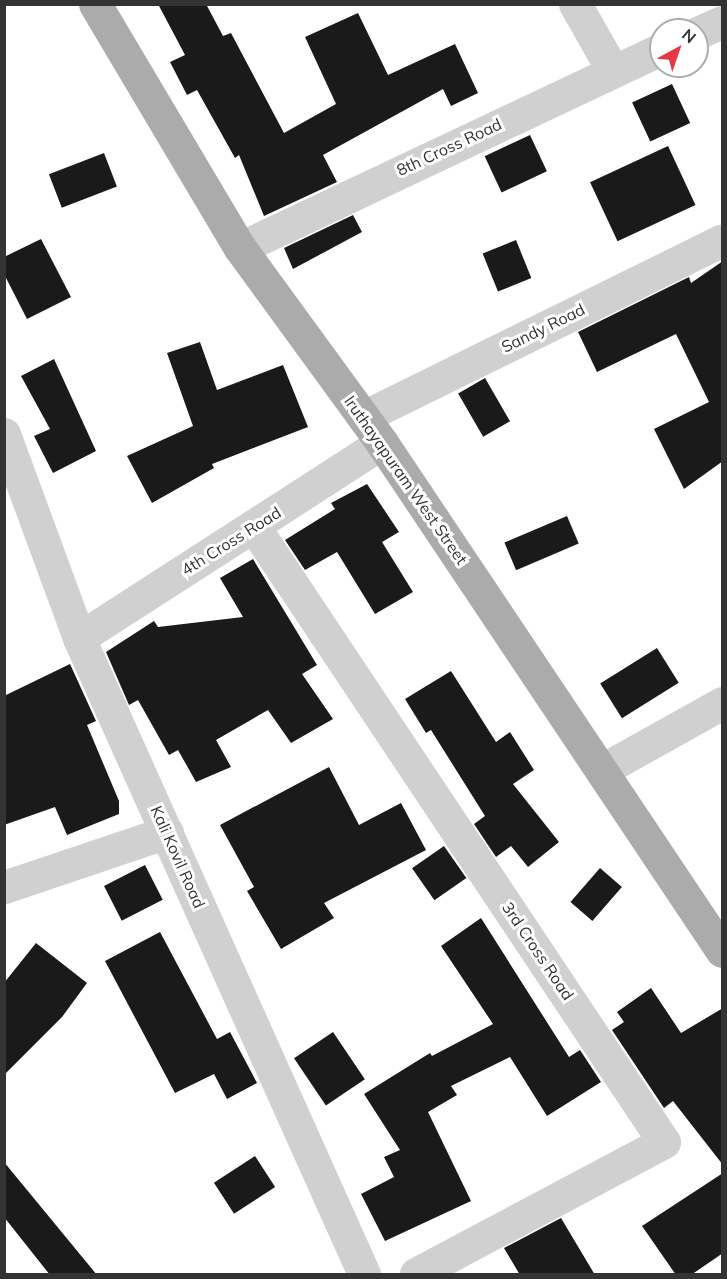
<!DOCTYPE html>
<style>
body{margin:0}
#map{position:relative;width:727px;height:1279px;overflow:hidden;background:#fff;font-family:Mulish,sans-serif}
div>[style]{position:absolute}
[style*='--x']{left:calc(var(--x)*1px);top:calc(var(--y)*1px);width:calc(var(--w)*1px);rotate:calc(var(--a)*1deg)}
.building>*{inset:0;background:#1a1a1a;transform-origin:0 0}
.minor>*{height:33px;margin:-16.5px;padding:0 16.5px;transform-origin:16.5px;border-radius:16.5px;background:#d0d0d0}
.major>*{height:33px;margin:-16.5px;padding:0 16.5px;transform-origin:16.5px;border-radius:16.5px;background:#ababab}
span{translate:-50% -50%;white-space:nowrap;text-align:center;line-height:1.15;-webkit-text-stroke:6px #fff;paint-order:stroke}
.street-label{font-size:16px;color:#333}
.frame{position:absolute;inset:0;border:6px solid #333;pointer-events:none}
.north{position:absolute;left:649px;top:18px;width:60px;height:60px;box-sizing:border-box;background:#fff;border:2px solid #adadad;border-radius:50%;rotate:40deg;font-size:16px;font-weight:700;line-height:24px;text-align:center;color:#333}
.north::after{content:'';display:block;margin:auto;width:21px;height:27px;background:#e63946;clip-path:polygon(50% 0,100% 100%,50% 72%,0 100%)}
</style>
<div id="map">
<div class="building">
<div style="clip-path:polygon(158px 4px,206px 4px,223px 36px,231px 33px,284px 133px,336px 104px,305px 37px,358px 13px,388px 75px,455px 44px,478px 93px,451px 106px,443px 89px,323px 155px,337px 182px,264px 216px,239px 155px,235px 158px,197px 90px,187px 95px,170px 62px,185px 55px)"></div>
<div style="left:672px;top:84px;width:43px;height:44px;rotate:65deg"></div>
<div style="left:530px;top:135px;width:40px;height:50px;rotate:65deg"></div>
<div style="left:668px;top:146px;width:65px;height:86px;rotate:65deg"></div>
<div style="left:104px;top:153px;width:36px;height:59px;rotate:69deg"></div>
<div style="clip-path:polygon(353px 215px,362px 232px,293px 269px,284px 248px)"></div>
<div style="clip-path:polygon(41px 239px,71px 297px,27px 319px,4px 274px,4px 257px)"></div>
<div style="left:516px;top:240px;width:41px;height:36px;rotate:68deg"></div>
<div style="clip-path:polygon(723px 261px,723px 461px,684px 489px,654px 429px,709px 402px,676px 334px,597px 372px,578px 332px,689px 277px,691px 283px)"></div>
<div style="clip-path:polygon(200px 342px,217px 390px,283px 365px,308px 427px,212px 464px,214px 468px,152px 503px,127px 456px,193px 426px,167px 353px)"></div>
<div style="clip-path:polygon(54px 359px,96px 451px,53px 473px,34px 436px,50px 429px,21px 376px)"></div>
<div style="left:485px;top:378px;width:50px;height:31px;rotate:60deg"></div>
<div style="clip-path:polygon(367px 484px,399px 532px,382px 542px,413px 592px,375px 614px,337px 552px,305px 570px,285px 540px,335px 509px,331px 503px)"></div>
<div style="left:567px;top:516px;width:30px;height:68px;rotate:67deg"></div>
<div style="clip-path:polygon(253px 559px,317px 665px,302px 674px,333px 719px,291px 743px,268px 710px,216px 740px,231px 767px,196px 782px,178px 750px,169px 755px,138px 700px,129px 705px,106px 652px,154px 621px,158px 627px,243px 617px,220px 578px)"></div>
<div style="left:657px;top:648px;width:41px;height:67px;rotate:58deg"></div>
<div style="clip-path:polygon(70px 664px,96px 721px,87px 725px,119px 801px,119px 814px,67px 835px,55px 807px,4px 825px,4px 696px)"></div>
<div style="clip-path:polygon(451px 671px,496px 742px,510px 732px,534px 770px,513px 784px,559px 842px,528px 867px,511px 846px,496px 857px,474px 824px,485px 816px,431px 730px,426px 733px,405px 699px)"></div>
<div style="clip-path:polygon(329px 767px,359px 825px,401px 803px,426px 850px,324px 903px,334px 918px,281px 949px,247px 891px,254px 887px,220px 825px)"></div>
<div style="left:444px;top:846px;width:39px;height:39px;rotate:55deg"></div>
<div style="left:145px;top:865px;width:39px;height:46px;rotate:63deg"></div>
<div style="left:600px;top:868px;width:29px;height:45px;rotate:41deg"></div>
<div style="clip-path:polygon(481px 918px,569px 1057px,580px 1050px,601px 1082px,547px 1116px,510px 1057px,451px 1086px,457px 1095px,428px 1112px,471px 1201px,385px 1241px,361px 1194px,394px 1177px,384px 1157px,400px 1150px,364px 1094px,430px 1053px,432px 1056px,493px 1024px,441px 946px)"></div>
<div style="clip-path:polygon(160px 932px,217px 1039px,230px 1032px,257px 1083px,227px 1099px,214px 1074px,175px 1093px,105px 961px)"></div>
<div style="clip-path:polygon(36px 943px,87px 983px,62px 1017px,4px 1075px,4px 983px)"></div>
<div style="clip-path:polygon(651px 988px,681px 1033px,723px 1008px,723px 1165px,673px 1101px,664px 1108px,612px 1030px,624px 1022px,617px 1012px)"></div>
<div style="left:333px;top:1032px;width:57px;height:47px;rotate:56deg"></div>
<div style="left:255px;top:1156px;width:37px;height:49px;rotate:57deg"></div>
<div style="clip-path:polygon(4px 1162px,97px 1275px,50px 1275px,4px 1217px)"></div>
<div style="clip-path:polygon(723px 1173px,723px 1253px,691px 1275px,676px 1275px,642px 1226px)"></div>
<div style="clip-path:polygon(561px 1218px,595px 1275px,520px 1275px,504px 1248px)"></div>
</div>
<div class="minor">
<div style="--x:575;--y:4;--w:77;--a:60.4"></div>
<div style="--x:697;--y:33;--w:27;--a:-24"></div>
<div style="--x:240;--y:248;--w:466;--a:-25.3"></div>
<div style="--x:363;--y:417;--w:400;--a:-26.2"></div>
<div style="--x:4;--y:434;--w:217;--a:69.8"></div>
<div style="--x:79;--y:638;--w:697;--a:65.86"></div>
<div style="--x:254;--y:527;--w:739;--a:56.31"></div>
<div style="--x:664;--y:1142;--w:281;--a:152"></div>
<div style="--x:79;--y:638;--w:360;--a:-32.8"></div>
<div style="--x:604;--y:769;--w:135;--a:-29.2"></div>
<div style="--x:4;--y:887;--w:172;--a:-18.6"></div>
</div>
<div class="major">
<div style="--x:95;--y:4;--w:284;--a:59.3"></div>
<div style="--x:240;--y:248;--w:241;--a:53.9"></div>
<div style="--x:382;--y:443;--w:611;--a:56.21"></div>
</div>
<div class="street-label">
<span style="left:449px;top:147px;rotate:-25deg">8th Cross Road</span>
<span style="left:543px;top:328px;rotate:-26deg">Sandy Road</span>
<span style="left:406px;top:480px;rotate:55deg">Iruthayapuram West Street</span>
<span style="left:231px;top:541px;rotate:-32deg">4th Cross Road</span>
<span style="left:178px;top:857px;rotate:66deg">Kali Kovil Road</span>
<span style="left:538px;top:951px;rotate:56deg">3rd Cross Road</span>
</div>
<div class="frame"></div>
<div class="north">N</div>
</div>
